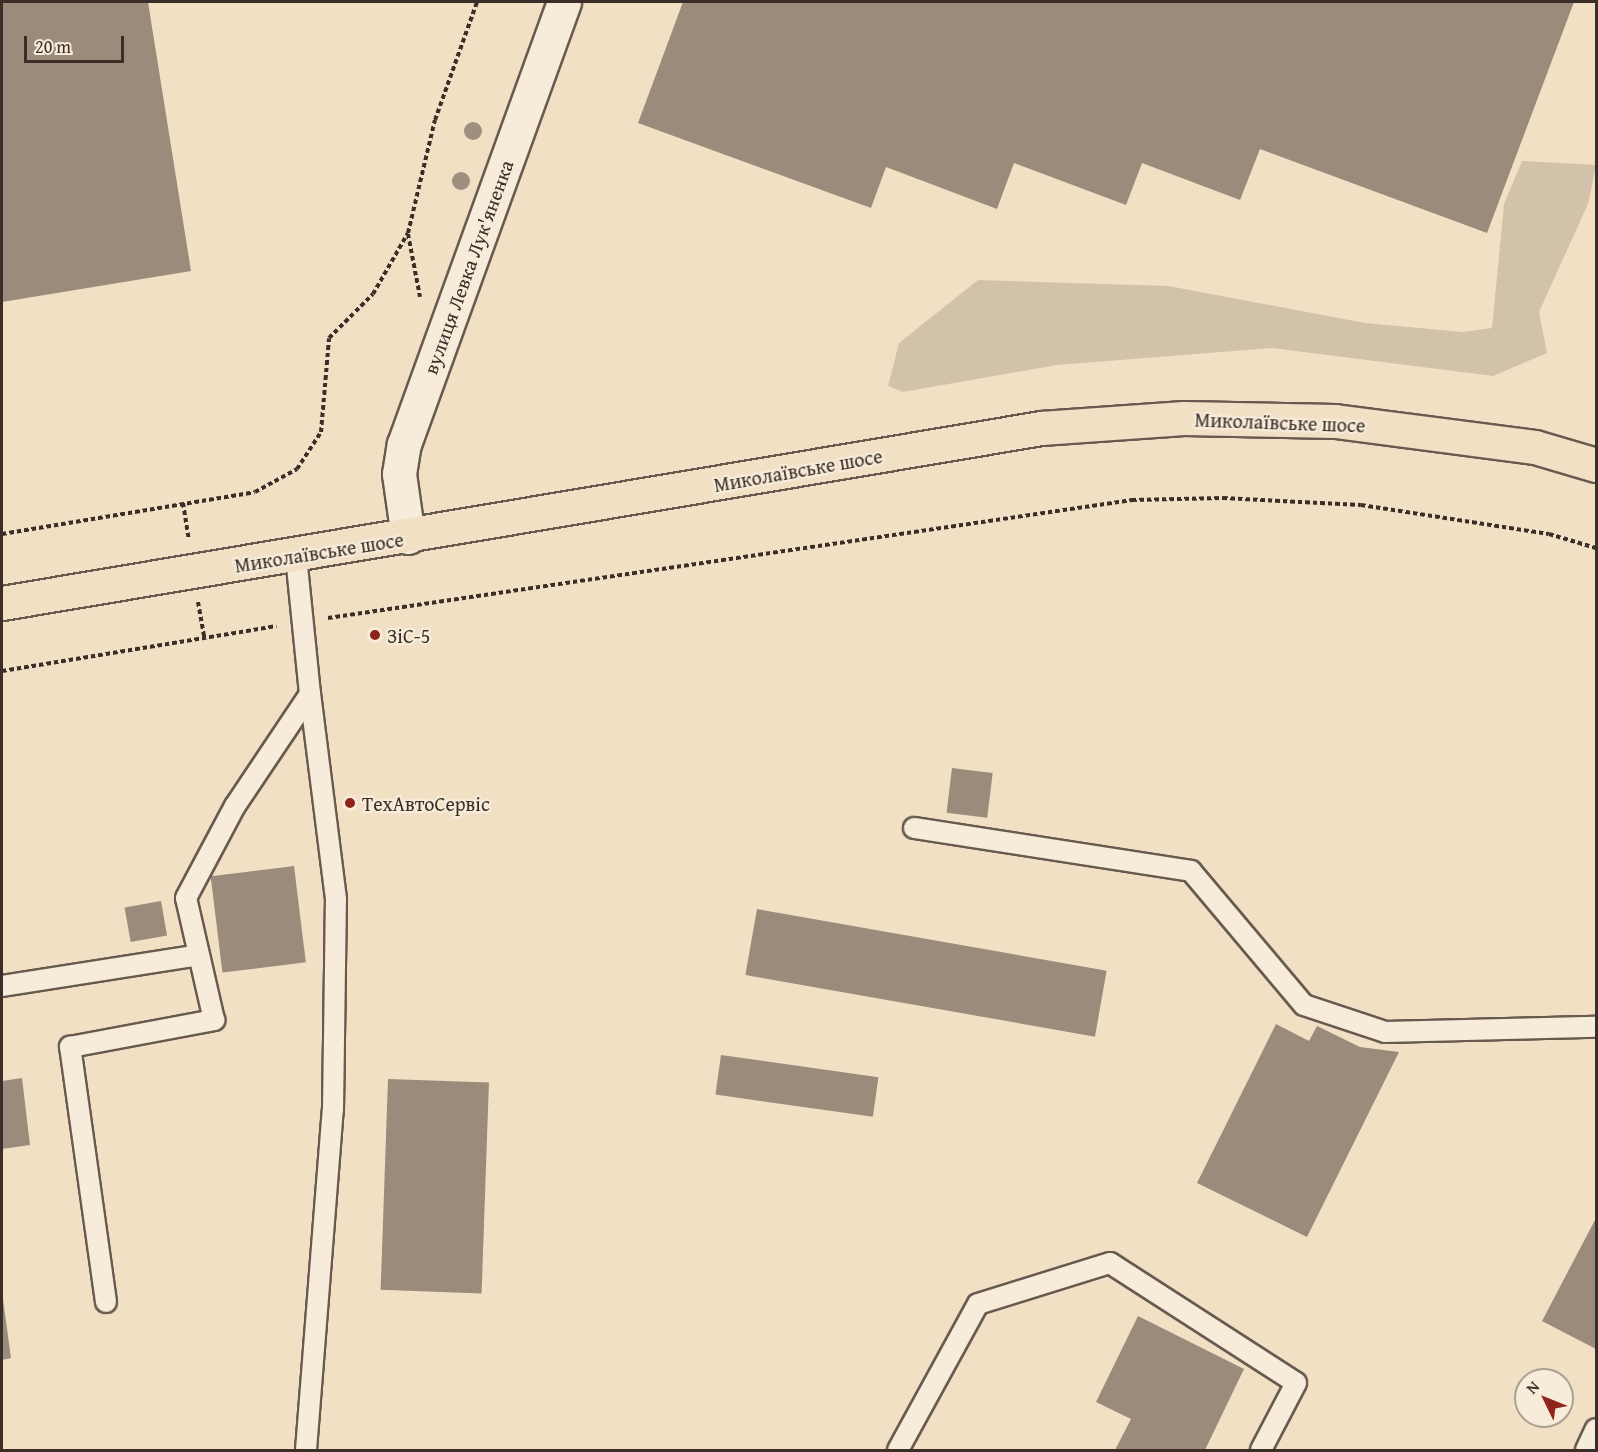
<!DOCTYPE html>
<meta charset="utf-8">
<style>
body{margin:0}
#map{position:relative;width:1598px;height:1452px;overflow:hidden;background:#f2e0c5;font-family:"Gentium Book Plus",serif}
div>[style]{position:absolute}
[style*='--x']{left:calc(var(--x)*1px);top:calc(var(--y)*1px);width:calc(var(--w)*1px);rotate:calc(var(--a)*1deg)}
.green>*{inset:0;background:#d3c2aa}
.building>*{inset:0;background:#9a8b7a;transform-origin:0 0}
.path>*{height:4px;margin-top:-2px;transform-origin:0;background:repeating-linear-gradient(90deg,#3b2e29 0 4.5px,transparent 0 7.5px)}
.roads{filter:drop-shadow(2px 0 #695a50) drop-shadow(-2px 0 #695a50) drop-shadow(0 2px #695a50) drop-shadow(0 -2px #695a50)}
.lane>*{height:20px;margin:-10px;padding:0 10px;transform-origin:10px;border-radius:10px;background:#f7ebd9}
.secondary>*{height:33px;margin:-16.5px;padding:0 16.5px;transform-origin:16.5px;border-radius:16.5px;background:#f7ebd9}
.primary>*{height:33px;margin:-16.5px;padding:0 16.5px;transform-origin:16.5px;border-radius:16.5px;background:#f2e0c5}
.trees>*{width:18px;height:18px;margin:-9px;border-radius:50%;background:#9e8f7e}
.dots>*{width:16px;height:16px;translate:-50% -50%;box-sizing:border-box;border:3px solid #f7ebd9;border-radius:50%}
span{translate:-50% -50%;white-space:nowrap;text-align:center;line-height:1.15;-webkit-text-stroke:4.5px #f7ebd9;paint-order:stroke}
.street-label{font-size:20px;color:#3b2e29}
.poi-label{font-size:20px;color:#3b2e29}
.left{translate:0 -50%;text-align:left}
.frame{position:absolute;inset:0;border:3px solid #3b2e29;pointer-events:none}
.north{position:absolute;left:1514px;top:1368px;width:60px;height:60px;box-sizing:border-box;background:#f7ebd9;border:2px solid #ac9f93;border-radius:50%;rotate:313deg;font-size:16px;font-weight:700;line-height:24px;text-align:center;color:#3b2e29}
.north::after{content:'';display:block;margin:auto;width:21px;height:27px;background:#8f2418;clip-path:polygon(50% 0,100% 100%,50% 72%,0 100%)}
.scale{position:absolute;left:24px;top:36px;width:100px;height:27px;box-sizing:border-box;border:3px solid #3b2e29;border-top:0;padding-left:8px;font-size:18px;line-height:21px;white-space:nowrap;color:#3b2e29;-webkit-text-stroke:4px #f7ebd9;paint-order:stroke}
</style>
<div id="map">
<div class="green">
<div style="clip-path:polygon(1522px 161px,1596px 165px,1588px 204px,1539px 312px,1547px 353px,1493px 376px,1272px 348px,1057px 365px,903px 392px,888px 386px,899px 343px,978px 280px,1169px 286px,1365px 323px,1463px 332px,1492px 328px,1504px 204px)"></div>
</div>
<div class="building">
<div style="clip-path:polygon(2px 2px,148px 2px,191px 271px,2px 302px)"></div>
<div style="clip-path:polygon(683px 2px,1574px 2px,1487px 233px,1260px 149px,1240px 200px,1142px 163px,1126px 205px,1014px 163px,997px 209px,886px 167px,871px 208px,638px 123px)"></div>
<div style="left:952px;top:768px;width:41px;height:45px;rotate:7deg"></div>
<div style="left:294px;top:866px;width:97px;height:84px;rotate:83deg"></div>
<div style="left:161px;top:901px;width:35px;height:37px;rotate:80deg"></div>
<div style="left:757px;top:909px;width:355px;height:67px;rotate:10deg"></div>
<div style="clip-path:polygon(1276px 1024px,1309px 1041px,1317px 1026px,1360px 1047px,1399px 1052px,1307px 1237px,1197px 1183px)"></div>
<div style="left:721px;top:1055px;width:159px;height:40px;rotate:8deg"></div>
<div style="clip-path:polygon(22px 1078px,30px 1145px,2px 1149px,2px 1081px)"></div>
<div style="left:388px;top:1079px;width:101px;height:211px;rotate:2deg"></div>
<div style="clip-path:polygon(1596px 1218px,1596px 1349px,1542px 1321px)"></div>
<div style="clip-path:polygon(2px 1292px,11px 1358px,2px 1360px)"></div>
<div style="clip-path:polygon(1138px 1316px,1244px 1369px,1205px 1450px,1115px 1450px,1131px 1419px,1096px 1402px)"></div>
</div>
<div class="path">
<div style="--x:408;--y:234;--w:64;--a:79.2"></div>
<div style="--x:183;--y:503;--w:36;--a:81"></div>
<div style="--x:2;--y:534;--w:256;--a:-9.4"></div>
<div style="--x:255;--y:492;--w:48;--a:-28.7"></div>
<div style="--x:297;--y:469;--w:44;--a:-57"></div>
<div style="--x:321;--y:432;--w:94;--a:-85.1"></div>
<div style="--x:329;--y:338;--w:62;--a:-45"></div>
<div style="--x:373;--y:294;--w:70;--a:-60.2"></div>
<div style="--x:408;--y:233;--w:116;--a:-76.6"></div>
<div style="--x:435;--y:120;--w:125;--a:-70.4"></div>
<div style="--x:198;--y:602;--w:36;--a:80"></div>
<div style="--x:328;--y:618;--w:813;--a:-8.35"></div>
<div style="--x:1132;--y:500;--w:91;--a:-1.3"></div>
<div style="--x:1223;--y:498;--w:138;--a:2.9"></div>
<div style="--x:1361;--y:505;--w:190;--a:8.8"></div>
<div style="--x:1549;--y:534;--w:49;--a:16.6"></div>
<div style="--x:2;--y:671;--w:278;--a:-9.3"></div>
</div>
<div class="roads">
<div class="lane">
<div style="--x:914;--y:828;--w:280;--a:8.8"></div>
<div style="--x:1191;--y:871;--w:175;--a:49.9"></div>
<div style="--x:1304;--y:1005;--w:85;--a:18.4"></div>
<div style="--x:1385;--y:1032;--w:211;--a:-1.4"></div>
<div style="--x:2;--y:986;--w:199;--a:-8.9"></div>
<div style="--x:106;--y:1302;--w:258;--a:-98"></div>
<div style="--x:70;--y:1047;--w:147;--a:-10.6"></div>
<div style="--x:214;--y:1020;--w:125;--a:-102.9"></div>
<div style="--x:186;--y:898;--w:104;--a:-62"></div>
<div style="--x:235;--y:806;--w:135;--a:-56.2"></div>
<div style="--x:310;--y:694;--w:139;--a:-95.8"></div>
<div style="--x:306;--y:1450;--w:341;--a:-85.5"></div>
<div style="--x:333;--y:1110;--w:211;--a:-89.2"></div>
<div style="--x:336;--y:899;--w:207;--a:-97.2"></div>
<div style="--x:898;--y:1450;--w:166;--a:-61.3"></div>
<div style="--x:978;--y:1304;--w:138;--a:-17.3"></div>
<div style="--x:1110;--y:1263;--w:221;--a:32.8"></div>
<div style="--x:1296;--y:1383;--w:76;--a:117.6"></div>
<div style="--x:1586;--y:1450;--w:23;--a:-65"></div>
</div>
<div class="secondary">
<div style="--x:408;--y:537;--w:64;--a:-98.1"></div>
<div style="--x:399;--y:474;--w:30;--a:-81"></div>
<div style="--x:404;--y:444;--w:470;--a:-70.1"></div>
</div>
<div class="primary">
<div style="--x:2;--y:603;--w:1054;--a:-9.56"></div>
<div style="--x:1041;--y:428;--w:143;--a:-4"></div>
<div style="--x:1184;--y:418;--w:151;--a:1.1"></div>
<div style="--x:1335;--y:421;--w:202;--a:7.4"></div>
<div style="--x:1535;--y:447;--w:64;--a:16.4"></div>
</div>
</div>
<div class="trees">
<div style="left:473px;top:131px"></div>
<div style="left:461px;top:181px"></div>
</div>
<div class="dots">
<div style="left:375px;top:635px;background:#8f2418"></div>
<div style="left:350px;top:803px;background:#8f2418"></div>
</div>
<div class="street-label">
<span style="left:468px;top:267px;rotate:-70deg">вулиця Левка Лук'яненка</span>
<span style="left:1280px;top:422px;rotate:2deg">Миколаївське шосе</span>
<span style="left:798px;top:470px;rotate:-10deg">Миколаївське шосе</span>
<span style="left:319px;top:552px;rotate:-9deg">Миколаївське шосе</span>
</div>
<div class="poi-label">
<span class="left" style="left:387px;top:635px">ЗіС-5</span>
<span class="left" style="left:362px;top:803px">ТехАвтоСервіс</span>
</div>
<div class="frame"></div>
<div class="north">N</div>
<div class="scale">20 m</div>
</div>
